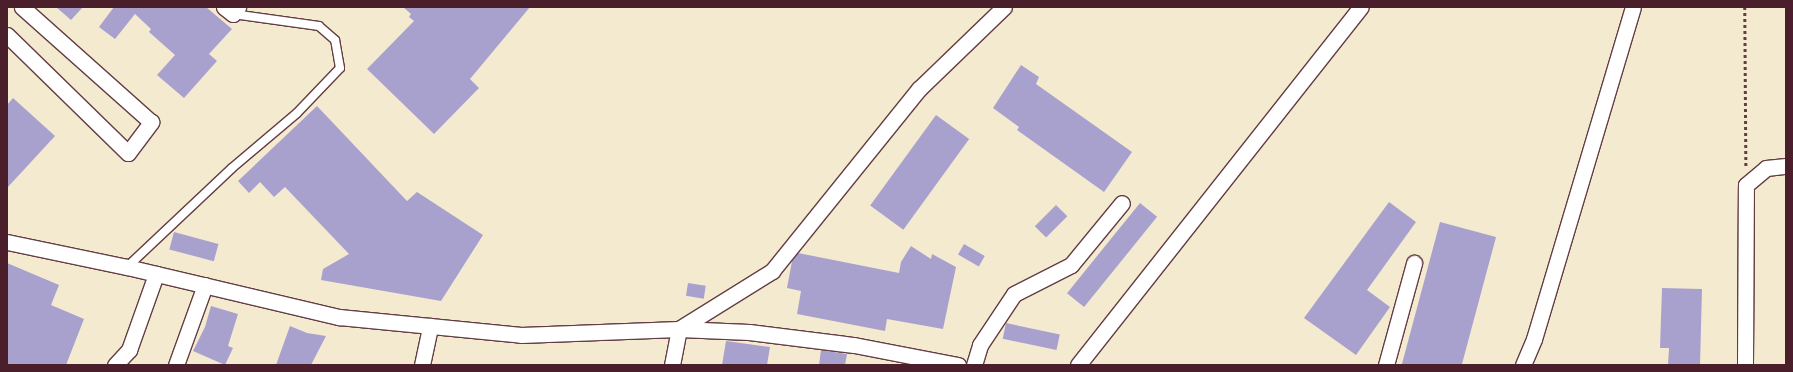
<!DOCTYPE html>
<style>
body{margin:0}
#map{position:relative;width:1793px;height:372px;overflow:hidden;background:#f4ead0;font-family:Dekko,sans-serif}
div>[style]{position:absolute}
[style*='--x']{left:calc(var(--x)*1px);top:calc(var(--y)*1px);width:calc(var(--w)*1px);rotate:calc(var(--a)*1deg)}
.building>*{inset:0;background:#a9a1cd;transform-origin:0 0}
.path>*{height:2.5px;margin-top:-1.25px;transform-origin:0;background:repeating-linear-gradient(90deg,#643d44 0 3px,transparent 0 6px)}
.roads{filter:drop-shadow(1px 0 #643d44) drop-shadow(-1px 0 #643d44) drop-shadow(0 1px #643d44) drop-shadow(0 -1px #643d44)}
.lane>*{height:8px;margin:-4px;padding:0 4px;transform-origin:4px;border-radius:4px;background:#fff}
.street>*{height:15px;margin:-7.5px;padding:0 7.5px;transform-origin:7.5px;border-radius:7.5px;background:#fff}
span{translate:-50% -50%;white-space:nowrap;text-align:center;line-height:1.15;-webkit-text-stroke:4px #fcf5e5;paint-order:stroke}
.frame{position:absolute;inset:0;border:8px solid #4a1f2b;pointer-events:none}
</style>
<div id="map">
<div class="building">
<div style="clip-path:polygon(56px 7px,83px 7px,71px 20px)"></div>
<div style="clip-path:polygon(114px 7px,206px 7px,232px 29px,209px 54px,217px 61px,184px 98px,157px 75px,175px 55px,149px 32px,151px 29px,135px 14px,115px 39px,99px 27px)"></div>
<div style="clip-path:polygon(403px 7px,530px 7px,470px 79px,479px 88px,434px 134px,367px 69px,414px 21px,409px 17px,411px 14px)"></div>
<div style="clip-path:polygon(1021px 65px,1039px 77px,1036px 84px,1132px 152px,1104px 192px,1017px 130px,1019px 127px,993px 108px)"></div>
<div style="clip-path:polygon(13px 98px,55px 136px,7px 188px,7px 105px)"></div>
<div style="clip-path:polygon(317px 106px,407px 201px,417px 192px,483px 235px,441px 301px,321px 280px,323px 269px,349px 254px,285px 187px,274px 197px,260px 182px,249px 193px,238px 181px)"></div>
<div style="left:936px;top:115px;width:41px;height:112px;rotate:36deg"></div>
<div style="clip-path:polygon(1389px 202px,1416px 222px,1367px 290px,1390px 307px,1356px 355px,1304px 318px)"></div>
<div style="left:1140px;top:203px;width:22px;height:116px;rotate:39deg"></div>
<div style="left:1056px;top:205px;width:16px;height:30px;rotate:45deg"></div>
<div style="left:1440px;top:222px;width:58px;height:148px;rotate:15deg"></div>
<div style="left:174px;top:232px;width:46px;height:18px;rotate:15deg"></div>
<div style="left:964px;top:244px;width:24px;height:12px;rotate:30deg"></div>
<div style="clip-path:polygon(911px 246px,931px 259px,932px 254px,956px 267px,943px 329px,887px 319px,885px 331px,797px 314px,801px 291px,787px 288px,792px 261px,798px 253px,899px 273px,901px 262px)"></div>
<div style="clip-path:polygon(7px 263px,59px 285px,51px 305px,84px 319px,66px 365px,7px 365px)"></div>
<div style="left:688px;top:283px;width:18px;height:13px;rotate:9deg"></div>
<div style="clip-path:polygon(1662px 288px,1702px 289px,1700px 365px,1668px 365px,1669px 348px,1660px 348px)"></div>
<div style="clip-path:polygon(211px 306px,238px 314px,228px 346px,233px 348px,225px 365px,193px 351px,205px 327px)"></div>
<div style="left:1006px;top:323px;width:55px;height:16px;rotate:12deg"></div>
<div style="clip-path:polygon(290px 326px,307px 333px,326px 336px,311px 365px,276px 365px)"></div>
<div style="clip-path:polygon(726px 341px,770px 347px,767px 365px,722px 365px)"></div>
<div style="clip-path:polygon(821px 350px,847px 354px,845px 365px,819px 365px)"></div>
</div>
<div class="path">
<div style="--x:1745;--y:7;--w:159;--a:89.6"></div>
</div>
<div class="roads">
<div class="lane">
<div style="--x:127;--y:267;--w:144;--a:-43.3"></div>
<div style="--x:232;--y:168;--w:85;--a:-40.2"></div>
<div style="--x:297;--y:113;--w:62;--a:-46.3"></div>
<div style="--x:340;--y:68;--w:28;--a:-100"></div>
<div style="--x:335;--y:40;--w:21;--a:-139"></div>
<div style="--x:319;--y:26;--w:87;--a:-172.1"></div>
</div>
<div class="street">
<div style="--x:224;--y:7;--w:11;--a:38"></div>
<div style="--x:233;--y:14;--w:9;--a:-54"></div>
<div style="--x:7;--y:35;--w:169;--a:44.3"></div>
<div style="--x:128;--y:153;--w:39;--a:-53"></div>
<div style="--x:151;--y:122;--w:173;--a:-138.3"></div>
<div style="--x:7;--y:242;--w:123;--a:11.8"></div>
<div style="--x:127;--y:267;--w:218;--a:13.3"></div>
<div style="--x:339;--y:317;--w:183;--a:5.6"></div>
<div style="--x:521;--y:335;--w:158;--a:-2.2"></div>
<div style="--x:679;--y:329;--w:70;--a:2.5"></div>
<div style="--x:749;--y:332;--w:106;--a:7.1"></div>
<div style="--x:854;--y:345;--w:106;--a:10.9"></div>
<div style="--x:115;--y:365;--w:21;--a:-47"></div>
<div style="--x:129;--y:350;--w:81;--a:-70.4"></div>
<div style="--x:176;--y:365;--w:85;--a:-70.1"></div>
<div style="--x:422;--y:365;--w:40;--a:-78"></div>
<div style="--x:672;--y:365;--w:37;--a:-79"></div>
<div style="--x:679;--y:329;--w:110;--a:-31.9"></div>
<div style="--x:772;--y:271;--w:234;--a:-51.1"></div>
<div style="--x:919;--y:89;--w:118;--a:-44"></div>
<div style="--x:974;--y:365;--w:21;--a:-73"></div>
<div style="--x:980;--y:345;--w:61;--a:-56.3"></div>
<div style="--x:1014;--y:294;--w:64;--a:-27"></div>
<div style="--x:1071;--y:265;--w:80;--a:-50.6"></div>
<div style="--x:1078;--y:365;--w:456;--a:-51.7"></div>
<div style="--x:1386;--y:365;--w:106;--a:-74.6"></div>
<div style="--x:1523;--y:365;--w:28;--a:-67"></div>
<div style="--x:1534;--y:339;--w:346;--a:-73.4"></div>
<div style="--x:1745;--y:365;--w:180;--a:-89.7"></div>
<div style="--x:1746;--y:185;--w:26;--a:-40"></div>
<div style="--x:1766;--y:168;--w:20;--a:-6"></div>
</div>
</div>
<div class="frame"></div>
</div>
